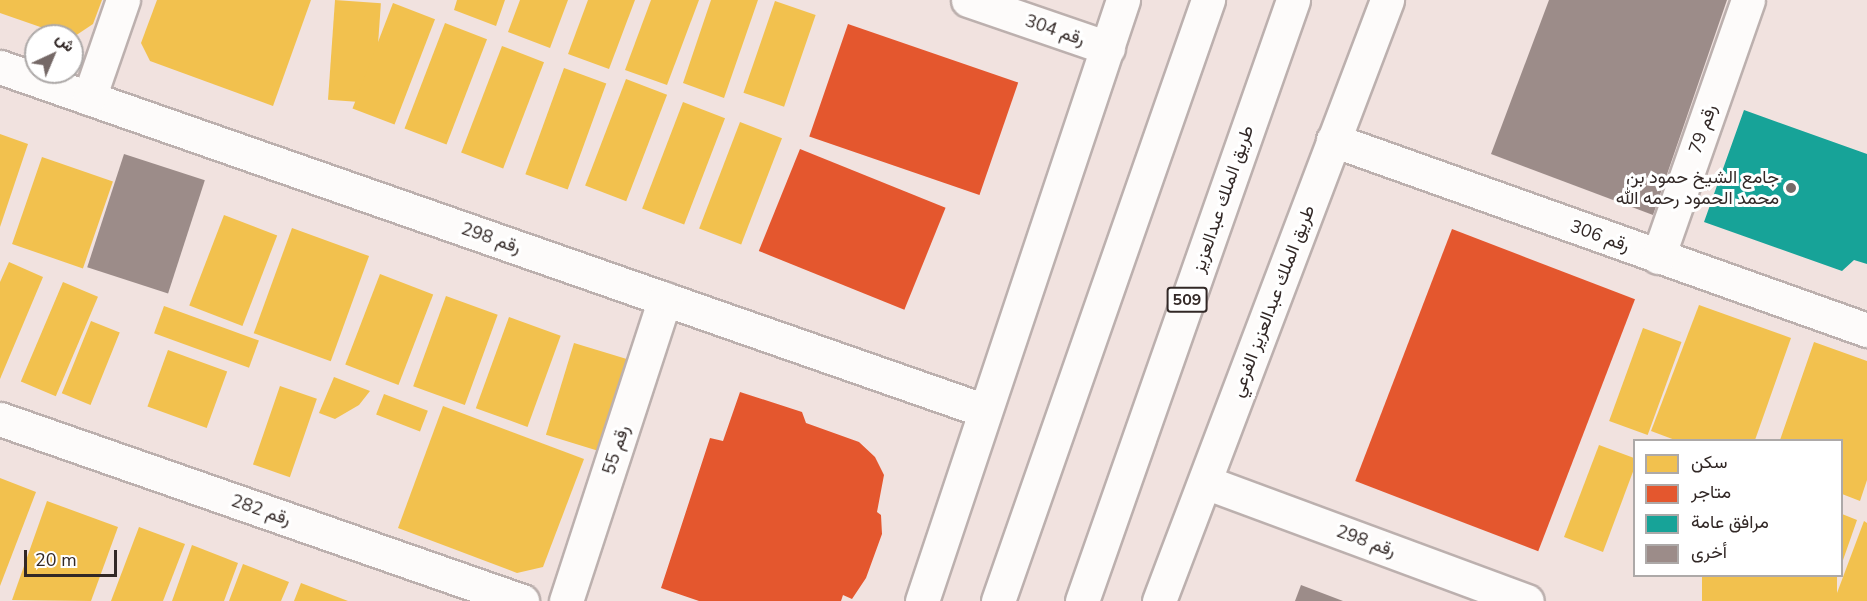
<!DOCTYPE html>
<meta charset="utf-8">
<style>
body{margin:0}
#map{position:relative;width:1867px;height:601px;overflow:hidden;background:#f1e2df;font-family:"Nunito Sans",Vazirmatn,sans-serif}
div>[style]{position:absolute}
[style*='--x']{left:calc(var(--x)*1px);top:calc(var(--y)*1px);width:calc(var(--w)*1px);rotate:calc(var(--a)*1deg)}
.homes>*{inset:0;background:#f2c14e;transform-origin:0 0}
.shops>*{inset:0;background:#e4572e;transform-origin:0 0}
.public>*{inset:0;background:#17a398}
.building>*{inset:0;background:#9c8c89;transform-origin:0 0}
.roads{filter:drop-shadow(2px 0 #bcb0ae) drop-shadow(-2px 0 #bcb0ae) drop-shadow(0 2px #bcb0ae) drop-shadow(0 -2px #bcb0ae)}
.street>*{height:33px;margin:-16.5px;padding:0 16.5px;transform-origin:16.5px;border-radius:16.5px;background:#fdfbfa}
.secondary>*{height:33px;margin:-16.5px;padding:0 16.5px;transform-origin:16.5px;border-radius:16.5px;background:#fdfbfa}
.primary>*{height:33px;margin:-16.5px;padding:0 16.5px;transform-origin:16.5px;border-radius:16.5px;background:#fdfbfa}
.dots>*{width:16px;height:16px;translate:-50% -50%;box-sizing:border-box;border:3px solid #fff;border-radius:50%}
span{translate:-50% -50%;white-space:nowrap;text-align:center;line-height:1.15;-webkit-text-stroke:6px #fff;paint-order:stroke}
.shield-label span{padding:2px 4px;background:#fff;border:2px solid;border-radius:4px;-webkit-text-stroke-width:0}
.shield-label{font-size:16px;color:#322826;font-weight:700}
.street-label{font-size:18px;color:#322826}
.poi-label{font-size:18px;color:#322826}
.right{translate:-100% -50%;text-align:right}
.legend{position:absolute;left:1633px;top:439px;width:210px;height:138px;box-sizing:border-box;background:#fff;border:2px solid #ada9a8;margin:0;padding:8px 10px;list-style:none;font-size:18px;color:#322826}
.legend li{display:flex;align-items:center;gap:12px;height:30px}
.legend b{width:30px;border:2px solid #ada9a8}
.north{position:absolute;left:24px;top:24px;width:60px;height:60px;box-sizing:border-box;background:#fff;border:2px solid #ada9a8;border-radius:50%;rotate:44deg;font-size:16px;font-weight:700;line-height:24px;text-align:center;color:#322826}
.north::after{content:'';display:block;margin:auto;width:21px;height:27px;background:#756967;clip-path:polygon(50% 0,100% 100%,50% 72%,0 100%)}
.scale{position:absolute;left:24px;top:550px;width:93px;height:27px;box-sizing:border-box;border:3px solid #322826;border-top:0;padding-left:8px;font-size:18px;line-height:21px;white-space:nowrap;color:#322826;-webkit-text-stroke:4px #fff;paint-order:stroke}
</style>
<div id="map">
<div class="homes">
<div style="clip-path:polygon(0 0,102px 0,93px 24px,72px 38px,0 13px)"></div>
<div style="clip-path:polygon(157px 0,311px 0,273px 106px,150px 61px,141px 43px)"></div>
<div style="left:335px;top:0;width:46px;height:100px;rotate:4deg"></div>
<div style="clip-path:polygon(457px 0,505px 0,496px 26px,454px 10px)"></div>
<div style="clip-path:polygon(520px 0,568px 0,550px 48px,508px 32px)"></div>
<div style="clip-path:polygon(588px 0,635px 0,609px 69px,568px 54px)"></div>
<div style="clip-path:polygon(651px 0,699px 0,667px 85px,625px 70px)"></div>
<div style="clip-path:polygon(711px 0,758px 0,724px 98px,683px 83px)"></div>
<div style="left:775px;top:1px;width:43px;height:97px;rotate:19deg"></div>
<div style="left:393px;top:3px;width:45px;height:113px;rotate:21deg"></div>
<div style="left:445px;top:23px;width:45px;height:113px;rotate:21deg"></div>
<div style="left:502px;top:46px;width:45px;height:114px;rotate:21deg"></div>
<div style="left:564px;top:68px;width:45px;height:113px;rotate:20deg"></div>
<div style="left:626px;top:79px;width:44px;height:114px;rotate:21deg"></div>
<div style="left:683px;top:102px;width:45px;height:114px;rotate:21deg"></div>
<div style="left:740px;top:122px;width:45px;height:114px;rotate:21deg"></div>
<div style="clip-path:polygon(0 134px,28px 144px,0 227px)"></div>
<div style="left:42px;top:157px;width:75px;height:92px;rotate:19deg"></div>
<div style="left:224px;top:215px;width:57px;height:97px;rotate:21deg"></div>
<div style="left:292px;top:228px;width:82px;height:112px;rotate:20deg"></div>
<div style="clip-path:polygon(9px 262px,43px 277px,0 379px,0 282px)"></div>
<div style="left:380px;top:274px;width:57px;height:97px;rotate:21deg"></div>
<div style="left:63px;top:282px;width:38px;height:108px;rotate:23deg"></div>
<div style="left:446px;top:296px;width:55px;height:96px;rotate:20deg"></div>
<div style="clip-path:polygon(1699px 305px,1791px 338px,1755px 440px,1675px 440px,1651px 431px)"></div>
<div style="left:164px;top:306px;width:101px;height:29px;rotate:20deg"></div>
<div style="left:509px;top:317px;width:55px;height:97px;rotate:20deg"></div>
<div style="left:91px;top:321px;width:31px;height:78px;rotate:22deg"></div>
<div style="left:1643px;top:328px;width:41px;height:99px;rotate:20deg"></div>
<div style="clip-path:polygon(1814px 342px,1867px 361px,1867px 480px,1860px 501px,1842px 494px,1842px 440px,1780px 440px)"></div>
<div style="left:574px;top:343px;width:56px;height:96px;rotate:17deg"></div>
<div style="left:168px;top:350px;width:63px;height:60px;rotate:20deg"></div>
<div style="clip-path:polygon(334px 377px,370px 391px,359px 405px,335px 419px,319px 413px)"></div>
<div style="left:280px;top:386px;width:39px;height:83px;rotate:19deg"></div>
<div style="left:384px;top:394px;width:47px;height:22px;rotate:21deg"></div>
<div style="clip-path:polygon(443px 406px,584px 459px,543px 567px,517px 573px,398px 528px)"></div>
<div style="clip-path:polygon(1599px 445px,1634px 458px,1634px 469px,1603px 552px,1564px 537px)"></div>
<div style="clip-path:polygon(0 478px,36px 492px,0 586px)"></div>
<div style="clip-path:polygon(47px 501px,118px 527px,91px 601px,12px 600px)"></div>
<div style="clip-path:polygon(1842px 514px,1857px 520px,1842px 563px)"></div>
<div style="clip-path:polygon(1864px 521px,1867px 523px,1867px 601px,1834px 601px)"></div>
<div style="clip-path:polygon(139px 527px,185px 544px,163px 601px,111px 601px)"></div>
<div style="clip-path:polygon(192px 545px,238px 563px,224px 601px,172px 601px)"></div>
<div style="clip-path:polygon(243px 564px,289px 582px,281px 601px,229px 601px)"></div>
<div style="left:1702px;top:576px;width:135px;height:27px"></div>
<div style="clip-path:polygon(301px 583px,348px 601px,294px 601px)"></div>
</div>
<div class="shops">
<div style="left:848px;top:24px;width:180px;height:119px;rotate:19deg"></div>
<div style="left:800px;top:149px;width:157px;height:110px;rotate:22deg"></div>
<div style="left:1452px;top:229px;width:196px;height:270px;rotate:21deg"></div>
<div style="clip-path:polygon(740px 392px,802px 412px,806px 423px,859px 442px,875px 457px,884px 475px,877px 512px,881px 515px,882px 534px,866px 578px,852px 599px,843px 595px,841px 601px,699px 601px,661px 588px,710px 438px,723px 441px)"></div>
</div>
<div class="public">
<div style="clip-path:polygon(1744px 110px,1867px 154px,1867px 264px,1854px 260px,1842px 271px,1704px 222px)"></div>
</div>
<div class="building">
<div style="clip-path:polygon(1549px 0,1727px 0,1653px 215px,1491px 154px)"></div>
<div style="left:124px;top:154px;width:85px;height:119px;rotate:18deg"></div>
<div style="clip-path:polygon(1301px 585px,1343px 601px,1295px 601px)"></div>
</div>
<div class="roads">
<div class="street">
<div style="--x:968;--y:0;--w:148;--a:18.9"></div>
<div style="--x:0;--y:67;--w:1041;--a:19.24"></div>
<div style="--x:89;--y:98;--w:104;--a:-70.9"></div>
<div style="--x:1333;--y:140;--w:567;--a:19.59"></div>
<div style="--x:1658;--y:257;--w:272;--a:-70.7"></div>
<div style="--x:0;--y:419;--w:553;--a:19.22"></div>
<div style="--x:1205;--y:482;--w:343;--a:20.3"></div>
<div style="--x:566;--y:601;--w:318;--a:-71.9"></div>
</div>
<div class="secondary">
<div style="--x:922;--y:601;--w:634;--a:-71.51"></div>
<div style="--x:1159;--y:601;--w:643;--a:-69.22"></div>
</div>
<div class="primary">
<div style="--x:998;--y:601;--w:637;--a:-70.74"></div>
<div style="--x:1082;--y:601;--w:637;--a:-70.65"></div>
</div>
</div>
<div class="dots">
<div style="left:1791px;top:188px;background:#756967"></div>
</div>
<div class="shield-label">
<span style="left:1187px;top:300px">509</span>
</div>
<div class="street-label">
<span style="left:1055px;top:30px;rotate:19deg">رقم 304</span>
<span style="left:1703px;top:129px;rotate:-71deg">رقم 79</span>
<span style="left:1223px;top:199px;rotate:-71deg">طريق الملك عبدالعزيز</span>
<span style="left:1600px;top:236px;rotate:20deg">رقم 306</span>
<span style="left:491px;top:238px;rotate:19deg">رقم 298</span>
<span style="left:1273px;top:301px;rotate:-69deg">طريق الملك عبدالعزيز الفرعي</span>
<span style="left:616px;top:450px;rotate:-72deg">رقم 55</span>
<span style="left:261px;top:510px;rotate:19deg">رقم 282</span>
<span style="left:1366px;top:541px;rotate:20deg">رقم 298</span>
</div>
<div class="poi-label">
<span class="right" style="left:1779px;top:188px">جامع الشيخ حمود بن<br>محمد الحمود رحمه الله</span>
</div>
<ul class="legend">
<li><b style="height:16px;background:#f2c14e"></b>سكن</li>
<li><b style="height:16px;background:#e4572e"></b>متاجر</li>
<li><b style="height:16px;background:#17a398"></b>مرافق عامة</li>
<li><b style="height:16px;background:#9c8c89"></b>أخرى</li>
</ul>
<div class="north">ش</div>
<div class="scale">20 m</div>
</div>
